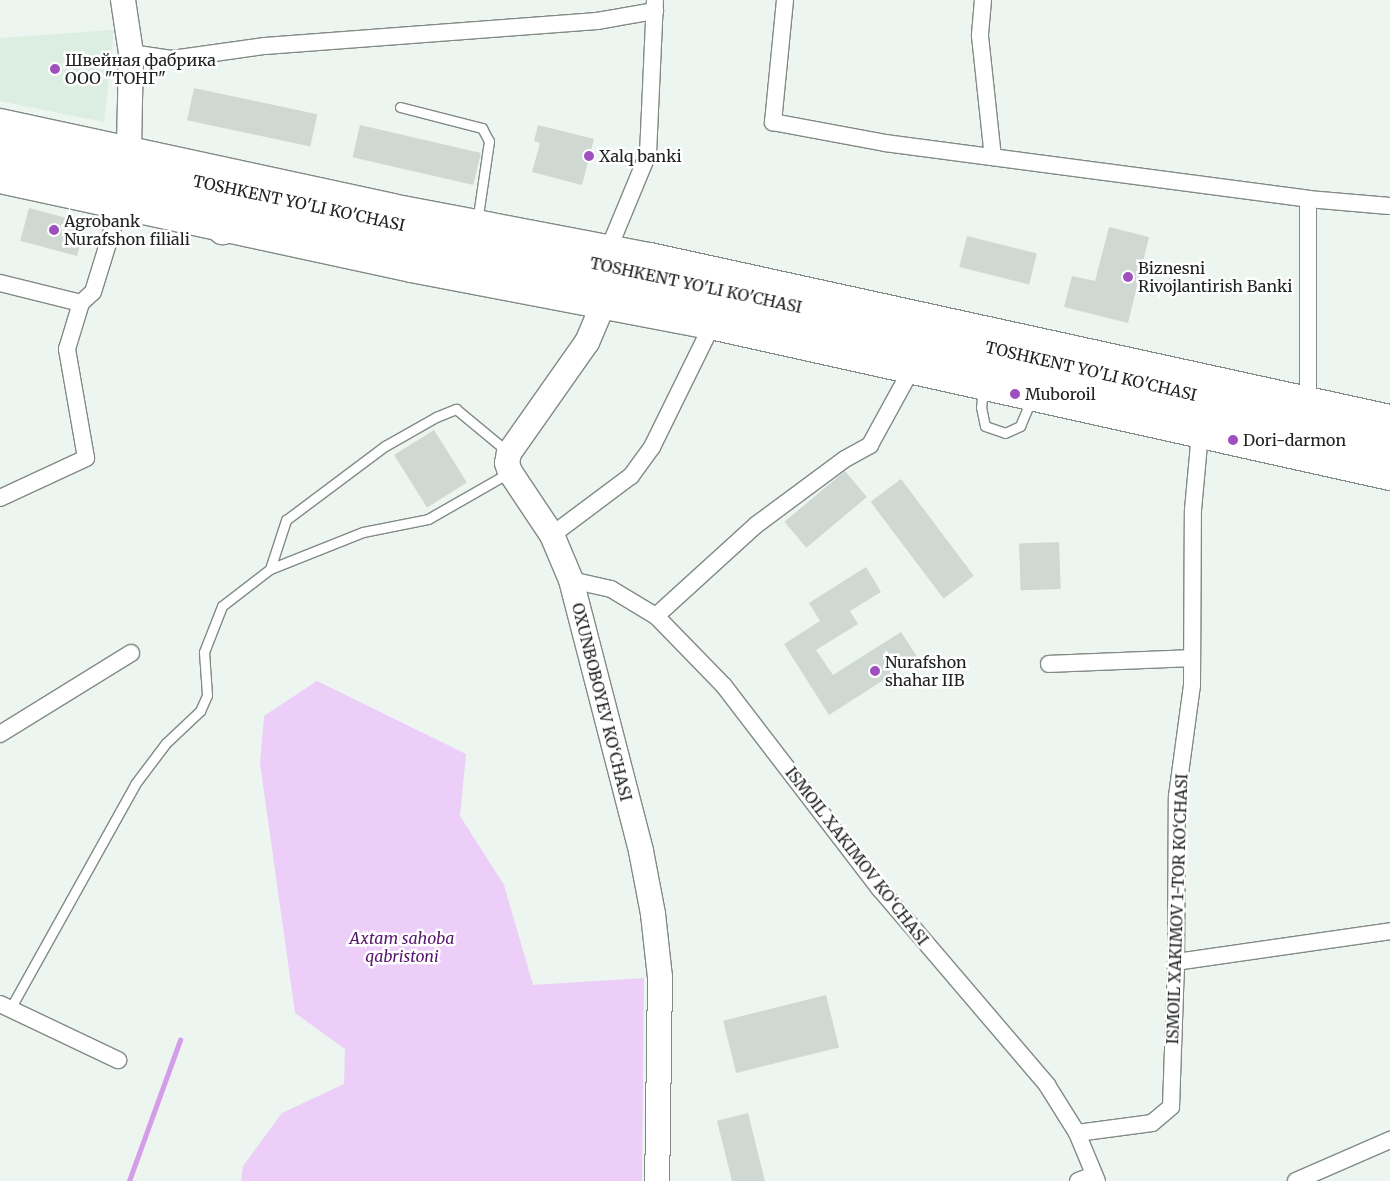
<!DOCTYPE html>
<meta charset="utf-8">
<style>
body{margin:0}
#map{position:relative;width:1390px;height:1181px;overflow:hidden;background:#ecf5ef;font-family:Merriweather,serif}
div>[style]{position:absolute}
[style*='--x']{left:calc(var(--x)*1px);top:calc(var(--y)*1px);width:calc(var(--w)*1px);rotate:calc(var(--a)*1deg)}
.built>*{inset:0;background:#dcede2}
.green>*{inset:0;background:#eccef8}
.stream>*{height:4.5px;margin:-2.25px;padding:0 2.25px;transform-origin:2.25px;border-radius:2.25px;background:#d39de8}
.building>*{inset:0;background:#cfd8d2;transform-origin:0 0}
.roads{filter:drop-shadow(1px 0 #828a85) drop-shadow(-1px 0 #828a85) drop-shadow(0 1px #828a85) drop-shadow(0 -1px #828a85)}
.lane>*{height:9px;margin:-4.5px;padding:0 4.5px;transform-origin:4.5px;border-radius:4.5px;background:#fff}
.street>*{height:16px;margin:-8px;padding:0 8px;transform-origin:8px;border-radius:8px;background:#fff}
.secondary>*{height:24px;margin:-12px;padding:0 12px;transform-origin:12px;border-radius:12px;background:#fff}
.primary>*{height:26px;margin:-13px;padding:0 13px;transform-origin:13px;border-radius:13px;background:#fff}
.dots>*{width:14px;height:14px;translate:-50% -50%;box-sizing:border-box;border:2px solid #fff;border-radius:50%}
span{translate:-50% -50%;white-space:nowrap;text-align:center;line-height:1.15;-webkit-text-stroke:5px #fff;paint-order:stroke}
.poi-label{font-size:16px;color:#202321}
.left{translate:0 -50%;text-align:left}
.street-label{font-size:16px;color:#202321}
.park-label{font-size:16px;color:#58166e;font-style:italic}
</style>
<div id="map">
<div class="built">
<div style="clip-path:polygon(114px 30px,104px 122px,0 101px,0 38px)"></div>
</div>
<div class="green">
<div style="clip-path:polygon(317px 681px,466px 754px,460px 816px,504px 885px,533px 985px,644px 978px,642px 1181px,241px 1181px,243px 1166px,282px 1113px,344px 1084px,345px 1049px,295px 1013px,260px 763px,264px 716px)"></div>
</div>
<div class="stream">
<div style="--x:129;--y:1181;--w:150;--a:-70.1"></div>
</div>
<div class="building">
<div style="left:194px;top:88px;width:126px;height:33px;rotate:12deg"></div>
<div style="left:360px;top:125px;width:124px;height:33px;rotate:13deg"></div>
<div style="clip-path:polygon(538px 125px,594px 139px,582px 185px,532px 172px,540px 143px,534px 141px)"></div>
<div style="left:29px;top:208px;width:59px;height:34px;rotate:15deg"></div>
<div style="clip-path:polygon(1109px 227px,1149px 237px,1128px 323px,1064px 307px,1072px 276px,1095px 281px)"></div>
<div style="left:967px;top:236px;width:72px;height:32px;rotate:14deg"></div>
<div style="left:434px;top:430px;width:62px;height:47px;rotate:58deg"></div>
<div style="left:845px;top:471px;width:34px;height:79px;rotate:50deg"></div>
<div style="left:901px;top:479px;width:121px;height:38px;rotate:53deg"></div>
<div style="left:1059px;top:542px;width:47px;height:40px;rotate:88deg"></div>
<div style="clip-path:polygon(866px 567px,881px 592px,850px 611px,858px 624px,816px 650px,833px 675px,901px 632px,918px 658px,829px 715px,784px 644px,820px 621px,809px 603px)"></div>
<div style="left:826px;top:995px;width:54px;height:106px;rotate:76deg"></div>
<div style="left:748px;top:1113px;width:70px;height:32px;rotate:76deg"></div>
</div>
<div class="roads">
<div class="lane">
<div style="--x:400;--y:107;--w:85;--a:14.4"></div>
<div style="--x:482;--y:128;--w:15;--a:62"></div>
<div style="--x:489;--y:141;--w:82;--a:98.4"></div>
<div style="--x:983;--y:389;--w:18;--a:96"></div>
<div style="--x:981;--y:407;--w:19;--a:78"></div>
<div style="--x:985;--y:426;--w:21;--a:19"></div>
<div style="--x:1005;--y:433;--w:17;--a:-25"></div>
<div style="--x:1020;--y:426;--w:28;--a:-67"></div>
<div style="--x:270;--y:569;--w:52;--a:-71.9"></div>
<div style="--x:286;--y:520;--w:124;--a:-36.8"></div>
<div style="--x:385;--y:446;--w:59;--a:-29.6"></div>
<div style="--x:436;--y:417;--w:22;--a:-22"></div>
<div style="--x:456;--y:409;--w:67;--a:39.6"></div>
<div style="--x:10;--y:1009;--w:257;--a:-60.9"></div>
<div style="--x:135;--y:784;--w:51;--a:-52.9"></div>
<div style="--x:166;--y:743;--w:47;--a:-43.3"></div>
<div style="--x:200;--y:711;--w:17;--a:-66"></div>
<div style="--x:207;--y:695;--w:43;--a:-94"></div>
<div style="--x:204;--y:652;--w:49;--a:-68.6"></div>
<div style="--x:222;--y:606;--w:61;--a:-37.6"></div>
<div style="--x:270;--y:569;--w:100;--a:-21.7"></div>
<div style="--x:363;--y:532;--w:66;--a:-11.3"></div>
<div style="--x:428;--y:519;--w:95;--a:-29.8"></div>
</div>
<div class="street">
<div style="--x:785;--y:0;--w:123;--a:95.6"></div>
<div style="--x:773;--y:122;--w:114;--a:10.6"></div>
<div style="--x:885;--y:143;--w:427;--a:7.5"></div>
<div style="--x:1308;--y:199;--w:82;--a:4.9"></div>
<div style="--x:983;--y:0;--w:36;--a:95"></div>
<div style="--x:980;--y:36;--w:122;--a:83.9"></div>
<div style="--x:131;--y:53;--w:41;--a:8.3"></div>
<div style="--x:172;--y:59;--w:94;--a:-8"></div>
<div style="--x:265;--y:46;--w:333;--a:-4.3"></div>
<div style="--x:597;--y:21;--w:59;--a:-9.8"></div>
<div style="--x:609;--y:248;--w:102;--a:-67.5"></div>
<div style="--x:648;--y:154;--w:154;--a:-87.4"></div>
<div style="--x:0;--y:283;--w:83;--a:13.9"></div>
<div style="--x:1308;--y:398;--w:199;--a:-90"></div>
<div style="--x:0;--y:498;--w:95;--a:-24.9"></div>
<div style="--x:86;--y:458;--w:111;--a:-99.9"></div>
<div style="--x:67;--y:349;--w:48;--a:-73.1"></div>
<div style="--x:81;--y:303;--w:16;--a:-43"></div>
<div style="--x:93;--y:292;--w:88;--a:-72.8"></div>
<div style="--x:552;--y:535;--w:99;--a:-36.8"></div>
<div style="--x:631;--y:476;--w:36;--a:-54"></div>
<div style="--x:652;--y:447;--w:134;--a:-63.8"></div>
<div style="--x:571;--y:580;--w:41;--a:12.7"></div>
<div style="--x:611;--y:589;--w:52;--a:31"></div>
<div style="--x:656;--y:616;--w:98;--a:45.8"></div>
<div style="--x:724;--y:686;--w:255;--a:52.5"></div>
<div style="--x:879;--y:888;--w:259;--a:49.5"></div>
<div style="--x:1047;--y:1085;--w:57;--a:58"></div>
<div style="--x:1077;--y:1133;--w:52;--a:67.4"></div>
<div style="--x:656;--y:616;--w:135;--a:-42.3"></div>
<div style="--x:756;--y:525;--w:111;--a:-36.6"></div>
<div style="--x:845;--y:459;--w:29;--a:-29"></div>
<div style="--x:870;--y:445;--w:85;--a:-61.3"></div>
<div style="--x:1049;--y:664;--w:143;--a:-2.4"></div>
<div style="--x:0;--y:734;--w:154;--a:-31.7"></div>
<div style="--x:1176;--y:962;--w:216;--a:-8.2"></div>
<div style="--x:0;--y:1004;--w:131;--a:25.4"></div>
<div style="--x:1077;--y:1133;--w:76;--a:-7.6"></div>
<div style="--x:1152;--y:1123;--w:25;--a:-40"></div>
<div style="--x:1171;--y:1107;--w:145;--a:-88"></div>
<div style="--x:1176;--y:962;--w:166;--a:-89.7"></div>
<div style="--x:1177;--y:796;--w:112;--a:-82.3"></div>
<div style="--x:1192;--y:685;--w:175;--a:-89.7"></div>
<div style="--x:1193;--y:510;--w:77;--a:-84.8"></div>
<div style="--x:1078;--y:1181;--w:17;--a:-21"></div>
<div style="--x:1296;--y:1181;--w:103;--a:-23.6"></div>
</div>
<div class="secondary">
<div style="--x:123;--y:0;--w:54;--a:81.4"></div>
<div style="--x:131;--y:53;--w:95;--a:91.2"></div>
<div style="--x:0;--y:121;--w:401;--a:12.2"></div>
<div style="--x:392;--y:206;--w:263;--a:10.8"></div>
<div style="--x:650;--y:255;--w:758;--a:12.35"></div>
<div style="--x:0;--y:181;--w:421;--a:12.2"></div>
<div style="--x:411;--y:270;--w:305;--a:10.8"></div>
<div style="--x:711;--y:327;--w:696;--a:12.54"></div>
<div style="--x:602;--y:307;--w:38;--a:113"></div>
<div style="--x:587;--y:342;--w:136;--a:125.1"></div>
<div style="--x:509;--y:453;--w:10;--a:101"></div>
<div style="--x:507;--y:463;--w:9;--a:72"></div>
<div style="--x:510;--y:472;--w:76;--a:56.3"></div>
<div style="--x:552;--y:535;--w:49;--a:67.1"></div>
<div style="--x:571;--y:580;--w:280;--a:75.5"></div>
<div style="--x:641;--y:851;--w:64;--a:79.2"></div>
<div style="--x:653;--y:914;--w:63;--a:83.7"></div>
<div style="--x:660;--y:977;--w:204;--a:90.8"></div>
</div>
<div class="primary">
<div style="--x:0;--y:138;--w:407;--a:12.3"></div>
<div style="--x:398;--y:225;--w:533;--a:11.58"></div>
<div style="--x:920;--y:332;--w:481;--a:12.5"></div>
<div style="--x:0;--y:159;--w:399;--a:12.3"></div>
<div style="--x:390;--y:244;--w:334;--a:11.4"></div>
<div style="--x:717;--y:310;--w:689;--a:12.24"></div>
<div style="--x:190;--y:203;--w:43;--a:41.2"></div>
</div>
</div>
<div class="dots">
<div style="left:55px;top:69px;background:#a04fbe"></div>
<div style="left:589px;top:156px;background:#a04fbe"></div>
<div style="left:54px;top:230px;background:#a04fbe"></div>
<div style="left:1128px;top:277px;background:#a04fbe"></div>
<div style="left:1015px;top:394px;background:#a04fbe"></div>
<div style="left:1233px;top:440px;background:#a04fbe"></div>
<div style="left:875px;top:671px;background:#a04fbe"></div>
</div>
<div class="poi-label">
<span class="left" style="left:65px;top:69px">Швейная фабрика<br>ООО "ТОНГ"</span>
<span class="left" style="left:599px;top:156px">Xalq banki</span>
<span class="left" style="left:64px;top:230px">Agrobank<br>Nurafshon filiali</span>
<span class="left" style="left:1138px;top:277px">Biznesni<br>Rivojlantirish Banki</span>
<span class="left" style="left:1025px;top:394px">Muboroil</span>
<span class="left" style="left:1243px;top:440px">Dori-darmon</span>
<span class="left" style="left:885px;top:671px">Nurafshon<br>shahar IIB</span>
</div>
<div class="street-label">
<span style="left:299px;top:203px;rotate:12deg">TOSHKENT YO'LI KO'CHASI</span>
<span style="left:696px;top:285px;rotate:12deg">TOSHKENT YO'LI KO'CHASI</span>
<span style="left:1091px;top:371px;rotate:13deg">TOSHKENT YO'LI KO'CHASI</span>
<span style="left:602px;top:702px;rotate:76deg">OXUNBOBOYEV KO‘CHASI</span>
<span style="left:857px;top:856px;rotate:52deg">ISMOIL XAKIMOV KO‘CHASI</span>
<span style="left:1177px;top:909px;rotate:-88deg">ISMOIL XAKIMOV 1-TOR KO‘CHASI</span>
</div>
<div class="park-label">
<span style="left:402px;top:947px">Axtam sahoba<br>qabristoni</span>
</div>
</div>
